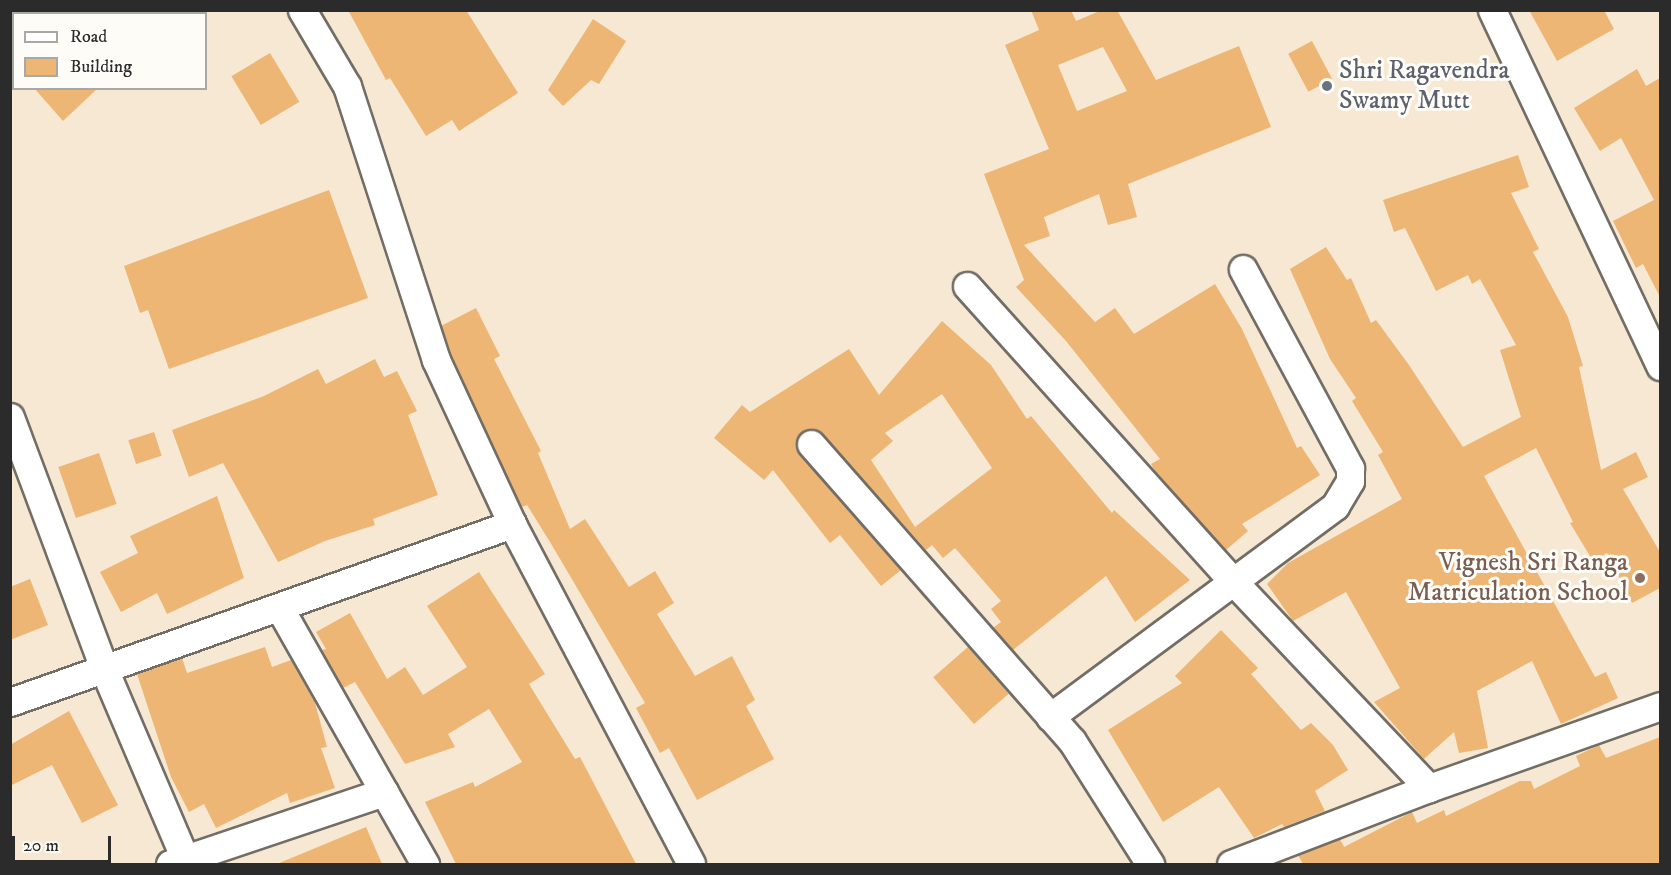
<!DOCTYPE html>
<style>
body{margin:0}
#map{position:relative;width:1671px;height:875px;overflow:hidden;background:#f6e8d2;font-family:"IM FELL DW Pica",serif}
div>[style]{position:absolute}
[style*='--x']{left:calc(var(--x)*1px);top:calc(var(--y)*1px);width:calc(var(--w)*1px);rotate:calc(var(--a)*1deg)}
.building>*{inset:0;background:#edb675;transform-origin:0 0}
.roads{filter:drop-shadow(2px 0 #726d65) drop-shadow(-2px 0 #726d65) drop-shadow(0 2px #726d65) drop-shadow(0 -2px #726d65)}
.minor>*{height:27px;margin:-13.5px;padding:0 13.5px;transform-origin:13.5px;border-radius:13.5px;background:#fff}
.dots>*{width:16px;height:16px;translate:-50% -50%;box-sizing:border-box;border:3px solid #fdfcf7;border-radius:50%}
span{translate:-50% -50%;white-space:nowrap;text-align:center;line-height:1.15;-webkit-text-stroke:6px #fdfcf7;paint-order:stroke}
.worship-label{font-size:26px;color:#5b616d}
.left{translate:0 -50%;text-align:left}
.education-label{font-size:26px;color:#785e54}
.right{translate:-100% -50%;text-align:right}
.frame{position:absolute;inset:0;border:12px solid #2b2b2b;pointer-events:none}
.legend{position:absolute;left:12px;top:12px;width:195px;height:78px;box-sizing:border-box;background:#fdfcf7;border:2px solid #a9a8a5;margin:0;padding:8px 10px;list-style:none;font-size:18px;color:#2b2b2b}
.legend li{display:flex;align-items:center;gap:12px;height:30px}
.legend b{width:30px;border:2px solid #a9a8a5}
.scale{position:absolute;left:12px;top:836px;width:99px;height:27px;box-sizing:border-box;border:3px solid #2b2b2b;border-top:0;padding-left:8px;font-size:18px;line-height:21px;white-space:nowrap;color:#2b2b2b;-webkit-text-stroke:4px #fdfcf7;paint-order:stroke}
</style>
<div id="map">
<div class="building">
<div style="clip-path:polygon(348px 10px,466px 10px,518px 93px,459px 131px,452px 120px,426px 136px,390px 78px,386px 80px)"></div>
<div style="clip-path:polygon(evenodd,1031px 10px,1071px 10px,1076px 21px,1102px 10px,1117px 10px,1156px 80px,1239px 46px,1271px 127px,1128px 184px,1137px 217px,1108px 225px,1099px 194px,1044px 217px,1050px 236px,1024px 245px,1095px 322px,1115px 308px,1134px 334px,1215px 284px,1242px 329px,1297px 448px,1301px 446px,1320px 475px,1242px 524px,1248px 531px,1226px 550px,1155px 471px,1151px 464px,1160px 459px,1066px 341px,1016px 287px,1024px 280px,984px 174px,1049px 149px,1005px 45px,1039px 30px,1031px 10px,1103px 47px,1127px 91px,1077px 111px,1058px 65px,1103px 47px)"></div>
<div style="clip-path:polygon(1529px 10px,1604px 10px,1614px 29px,1557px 61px)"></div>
<div style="clip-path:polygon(593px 19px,626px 41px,599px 84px,591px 80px,563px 106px,548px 90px)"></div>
<div style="left:1312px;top:41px;width:43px;height:27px;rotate:62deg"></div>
<div style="left:270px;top:53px;width:57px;height:45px;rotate:59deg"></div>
<div style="clip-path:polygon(1637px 69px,1646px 86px,1660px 78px,1660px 297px,1643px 264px,1636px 268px,1613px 221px,1654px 200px,1621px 138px,1600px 151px,1574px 108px)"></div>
<div style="clip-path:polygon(34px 88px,98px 88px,63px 121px)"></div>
<div style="clip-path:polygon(1518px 155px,1529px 187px,1511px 193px,1539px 249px,1533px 252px,1568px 317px,1583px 366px,1579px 367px,1601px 470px,1636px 452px,1648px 477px,1623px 489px,1660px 552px,1660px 588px,1632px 603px,1607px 553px,1593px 561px,1570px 523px,1573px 522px,1536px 448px,1484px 476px,1595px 677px,1606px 672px,1618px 698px,1561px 724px,1532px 661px,1477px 691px,1488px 748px,1459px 753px,1454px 732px,1424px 759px,1374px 702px,1400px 688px,1346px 592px,1293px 621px,1267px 584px,1288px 563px,1402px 499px,1378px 455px,1383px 452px,1352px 401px,1356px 398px,1330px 359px,1290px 269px,1326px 247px,1347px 280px,1351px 278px,1371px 323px,1376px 320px,1409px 365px,1463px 447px,1521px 417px,1500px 350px,1516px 345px,1480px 279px,1472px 284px,1468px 275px,1436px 291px,1405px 228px,1394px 232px,1383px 200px)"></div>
<div style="clip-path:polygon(329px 190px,368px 298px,169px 369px,148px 310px,140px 313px,124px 266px)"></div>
<div style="clip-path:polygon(476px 308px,500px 356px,494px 359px,541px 451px,538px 453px,570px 529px,585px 519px,629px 587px,655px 571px,674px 603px,657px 614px,695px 676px,732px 656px,755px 700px,746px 706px,774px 759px,697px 800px,669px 748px,660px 753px,636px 708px,645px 703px,550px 542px,527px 505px,521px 507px,451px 354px,441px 326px)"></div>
<div style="clip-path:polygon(evenodd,942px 321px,991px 365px,1027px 419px,1031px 416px,1112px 513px,1114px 510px,1190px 580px,1135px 622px,1106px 576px,1013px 650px,993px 628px,1001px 622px,991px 609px,1001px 601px,955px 548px,943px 558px,932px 545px,926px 550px,822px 433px,815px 429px,801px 432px,796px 448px,901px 570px,881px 586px,840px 535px,830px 543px,773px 470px,764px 480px,714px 438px,742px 405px,750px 412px,849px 349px,879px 395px,942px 321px,942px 394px,992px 468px,915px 527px,871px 460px,893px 441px,885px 433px,942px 394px)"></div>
<div style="clip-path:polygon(375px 359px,384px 377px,397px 371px,417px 411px,408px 415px,438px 495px,373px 519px,375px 525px,325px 541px,278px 562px,223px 463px,189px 477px,172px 430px,264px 396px,318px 369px,326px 384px)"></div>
<div style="left:154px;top:432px;width:25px;height:27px;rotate:72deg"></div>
<div style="left:99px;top:453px;width:54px;height:43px;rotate:71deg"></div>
<div style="clip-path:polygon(217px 496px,244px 578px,167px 614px,157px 593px,121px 612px,100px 572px,138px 553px,130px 536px)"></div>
<div style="clip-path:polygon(479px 572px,545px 674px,529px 684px,575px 759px,580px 757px,636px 864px,456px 864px,425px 802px,473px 782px,475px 787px,522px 762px,489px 709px,448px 734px,455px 747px,405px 764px,355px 682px,343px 688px,322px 650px,326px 649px,316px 632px,350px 613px,387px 679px,405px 667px,423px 695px,467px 667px,427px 606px)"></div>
<div style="clip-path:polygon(30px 579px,48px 625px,10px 640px,10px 587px)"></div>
<div style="clip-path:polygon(1221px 630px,1258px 668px,1251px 674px,1301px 730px,1311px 723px,1333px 745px,1348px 770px,1315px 791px,1325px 811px,1284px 827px,1282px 824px,1254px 838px,1219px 787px,1163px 822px,1108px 730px,1182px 683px,1175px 676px)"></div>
<div style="clip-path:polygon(265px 647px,272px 667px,291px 660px,315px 703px,327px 747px,321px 748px,335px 788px,290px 803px,287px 793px,216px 828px,204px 804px,189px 812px,171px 777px,137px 674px,182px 658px,187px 673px)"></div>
<div style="left:968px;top:647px;width:62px;height:46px;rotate:49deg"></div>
<div style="clip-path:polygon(69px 711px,118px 805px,82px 823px,52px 765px,10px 786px,10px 745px)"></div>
<div style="clip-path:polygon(1660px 737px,1660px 864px,1303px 864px,1298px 855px,1340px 839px,1344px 847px,1412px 812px,1417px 823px,1444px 810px,1446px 816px,1520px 781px,1531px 781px,1534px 789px,1580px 766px,1576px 756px,1599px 745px,1606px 758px)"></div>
<div style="clip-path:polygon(366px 827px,382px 864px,277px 864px)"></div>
</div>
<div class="roads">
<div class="minor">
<div style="--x:302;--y:10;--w:88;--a:59.4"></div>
<div style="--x:347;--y:86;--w:288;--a:72"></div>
<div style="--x:436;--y:360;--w:181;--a:65.1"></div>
<div style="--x:512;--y:524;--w:384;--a:62.2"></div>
<div style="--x:1492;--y:10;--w:394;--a:64.7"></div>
<div style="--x:967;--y:286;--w:397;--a:48"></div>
<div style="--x:1233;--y:581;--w:285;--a:46.6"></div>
<div style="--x:1429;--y:788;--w:245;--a:-19.5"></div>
<div style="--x:10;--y:417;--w:269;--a:69.5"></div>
<div style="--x:104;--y:669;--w:212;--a:66.9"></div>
<div style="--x:811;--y:444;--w:395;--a:48.7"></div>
<div style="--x:1072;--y:741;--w:146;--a:57.6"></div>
<div style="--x:279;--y:607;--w:296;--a:60.4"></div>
<div style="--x:10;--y:702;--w:533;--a:-19.52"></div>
<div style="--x:1050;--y:717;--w:355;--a:-36.5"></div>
<div style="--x:1335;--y:506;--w:29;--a:-59"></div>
<div style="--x:1350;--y:481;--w:13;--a:-90"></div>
<div style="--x:1350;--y:468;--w:226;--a:-118.3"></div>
<div style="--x:170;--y:864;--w:226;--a:-18.6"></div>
<div style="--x:1231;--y:864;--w:212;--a:-21"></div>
</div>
</div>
<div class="dots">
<div style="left:1327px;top:86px;background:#6b7280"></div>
<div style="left:1640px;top:578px;background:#8d6e63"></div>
</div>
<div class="worship-label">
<span class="left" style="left:1339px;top:86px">Shri Ragavendra<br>Swamy Mutt</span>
</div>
<div class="education-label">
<span class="right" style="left:1628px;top:578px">Vignesh Sri Ranga<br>Matriculation School</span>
</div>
<div class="frame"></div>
<ul class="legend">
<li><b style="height:8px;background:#fff"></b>Road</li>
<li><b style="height:16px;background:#edb675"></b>Building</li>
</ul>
<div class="scale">20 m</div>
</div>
